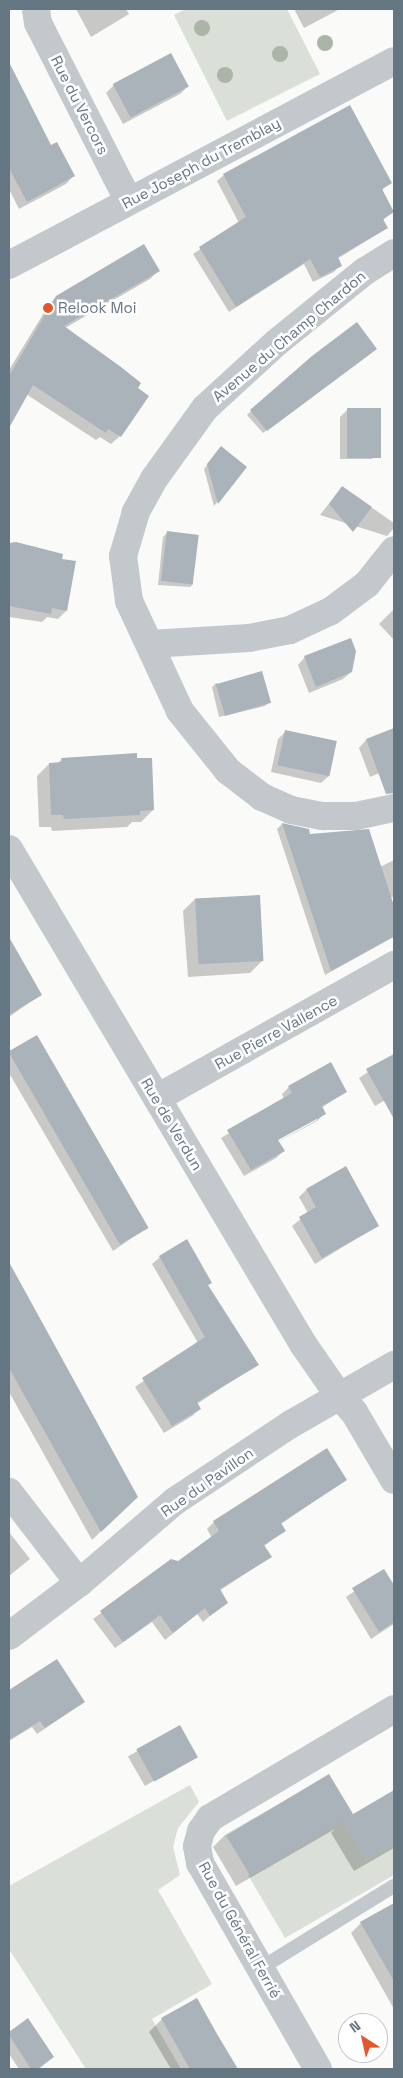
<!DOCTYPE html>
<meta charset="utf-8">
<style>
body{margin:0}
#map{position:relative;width:403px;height:2078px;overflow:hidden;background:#fafaf8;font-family:"Space Grotesk",sans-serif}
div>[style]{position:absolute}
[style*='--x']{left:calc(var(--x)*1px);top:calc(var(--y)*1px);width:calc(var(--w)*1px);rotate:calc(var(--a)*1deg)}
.green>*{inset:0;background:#dadfd7}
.shadow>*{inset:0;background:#0003;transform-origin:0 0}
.building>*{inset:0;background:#aab3b9;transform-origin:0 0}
.lane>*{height:14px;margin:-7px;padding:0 7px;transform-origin:7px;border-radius:7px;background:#c3c8cc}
.street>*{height:28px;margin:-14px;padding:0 14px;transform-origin:14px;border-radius:14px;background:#c3c8cc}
.trees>*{width:16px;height:16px;margin:-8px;border-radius:50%;background:#aab4a7}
.dots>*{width:14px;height:14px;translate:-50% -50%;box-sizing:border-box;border:2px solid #fff;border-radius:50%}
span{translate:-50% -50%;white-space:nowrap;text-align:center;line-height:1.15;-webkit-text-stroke:5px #fff;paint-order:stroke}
.street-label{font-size:15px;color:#657683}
.poi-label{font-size:15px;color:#657683}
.left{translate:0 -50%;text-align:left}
.frame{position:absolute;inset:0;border:10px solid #657683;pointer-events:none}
.north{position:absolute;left:338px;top:2013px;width:50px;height:50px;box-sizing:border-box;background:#fff;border:1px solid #c1c8cd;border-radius:50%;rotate:325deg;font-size:14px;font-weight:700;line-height:20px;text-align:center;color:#657683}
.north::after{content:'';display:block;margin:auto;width:18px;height:22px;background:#e4572e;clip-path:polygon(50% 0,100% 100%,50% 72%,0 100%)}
</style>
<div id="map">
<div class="green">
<div style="clip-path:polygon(186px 9px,287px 9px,320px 74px,227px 121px,174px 15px)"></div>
<div style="clip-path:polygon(190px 1785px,199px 1802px,178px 1828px,173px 1847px,180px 1875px,158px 1890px,212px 1984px,152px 2019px,181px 2069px,86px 2069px,9px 1949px,9px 1886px)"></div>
<div style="clip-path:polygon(343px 1820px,366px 1860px,394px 1844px,394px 1875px,285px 1938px,248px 1875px)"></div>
</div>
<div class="shadow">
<div style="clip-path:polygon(76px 9px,126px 9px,129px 14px,91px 37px)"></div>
<div style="clip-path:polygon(294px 9px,340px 9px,304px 28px)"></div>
<div style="clip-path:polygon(9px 65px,51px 147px,73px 176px,66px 184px,19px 209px,9px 189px)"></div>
<div style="clip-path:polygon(114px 85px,187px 87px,180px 94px,123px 124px,106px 93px)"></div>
<div style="clip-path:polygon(224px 175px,390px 183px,381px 191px,393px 212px,383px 220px,387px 228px,337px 259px,340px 265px,334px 272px,313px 282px,304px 264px,229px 312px,193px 254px,239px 223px,217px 181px)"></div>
<div style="clip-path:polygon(159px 270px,150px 279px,65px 328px,120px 436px,111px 444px,100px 437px,96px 440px,26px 394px,9px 427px,9px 370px,48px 306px,56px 297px)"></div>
<div style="clip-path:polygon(372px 352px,263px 433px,247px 415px,251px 411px)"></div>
<div style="clip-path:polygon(347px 410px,379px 451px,372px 459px,340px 459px,340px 417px)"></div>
<div style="clip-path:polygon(218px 452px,246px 467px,214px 506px,204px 469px)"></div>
<div style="clip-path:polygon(342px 487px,394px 523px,394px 528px,387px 536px,320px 515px)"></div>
<div style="clip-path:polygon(167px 533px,193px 584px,190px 587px,158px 585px,163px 537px)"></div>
<div style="clip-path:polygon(9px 543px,37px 547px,66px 611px,58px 619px,47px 617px,42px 622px,9px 617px)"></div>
<div style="clip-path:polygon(394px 609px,394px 640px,379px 624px)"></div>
<div style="clip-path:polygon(305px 657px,351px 672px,343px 679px,309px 693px,298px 665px)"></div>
<div style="clip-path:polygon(216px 683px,269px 703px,265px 706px,219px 717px,212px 687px)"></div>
<div style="clip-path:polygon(394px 729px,394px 767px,370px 777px,359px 748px,366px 740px)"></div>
<div style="clip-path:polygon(286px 731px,336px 742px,329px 776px,321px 783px,271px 772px,278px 739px)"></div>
<div style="clip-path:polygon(62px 759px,153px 810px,141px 822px,132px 822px,127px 827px,52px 831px,51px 827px,39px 827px,37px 776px,49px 764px,58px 763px)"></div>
<div style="clip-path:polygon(282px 824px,308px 830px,310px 836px,380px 867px,394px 860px,394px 896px,390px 898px,394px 910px,394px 937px,325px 975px,277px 829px)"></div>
<div style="clip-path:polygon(195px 899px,262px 961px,250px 973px,188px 977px,183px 911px)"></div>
<div style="clip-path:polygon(9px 940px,41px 994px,9px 1017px)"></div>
<div style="clip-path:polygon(36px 1036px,148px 1227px,113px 1251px,9px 1073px,9px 1052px)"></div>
<div style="clip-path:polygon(394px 1055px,394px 1095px,375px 1106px,359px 1078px)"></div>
<div style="clip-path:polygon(evenodd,289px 1087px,346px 1092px,321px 1108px,324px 1114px,317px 1121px,278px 1142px,283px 1151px,276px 1158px,244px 1176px,221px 1138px,284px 1099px,282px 1094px,289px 1087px,317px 1117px,317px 1120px,274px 1144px,272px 1142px,317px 1117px)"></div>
<div style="clip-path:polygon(306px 1190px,377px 1226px,315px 1264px,292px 1226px,308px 1213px,299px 1197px)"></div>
<div style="clip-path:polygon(160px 1257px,211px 1283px,207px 1286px,257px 1364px,197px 1404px,200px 1409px,192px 1416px,164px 1433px,135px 1387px,198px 1343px,152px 1264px)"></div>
<div style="clip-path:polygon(9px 1265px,137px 1497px,92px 1540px,9px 1392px)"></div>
<div style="clip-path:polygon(345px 1480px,281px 1524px,285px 1530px,264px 1546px,271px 1557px,219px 1591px,226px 1602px,203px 1622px,197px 1614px,165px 1640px,152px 1622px,115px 1648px,93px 1619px,172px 1561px,178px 1563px,212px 1538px,207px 1529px,214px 1522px)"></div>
<div style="clip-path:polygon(9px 1532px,30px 1559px,9px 1576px)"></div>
<div style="clip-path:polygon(384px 1571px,394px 1588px,394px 1624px,371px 1639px,346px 1597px)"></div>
<div style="clip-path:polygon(57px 1661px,84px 1702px,37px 1734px,32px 1727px,9px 1741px,9px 1692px)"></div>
<div style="left:179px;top:1727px;width:34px;height:59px;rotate:60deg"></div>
<div style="clip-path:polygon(329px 1775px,351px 1814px,348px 1819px,394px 1792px,394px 1848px,354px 1871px,331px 1833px,335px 1829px,236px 1886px,213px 1847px,225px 1835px)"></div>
<div style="clip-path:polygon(394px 1904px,394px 2009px,351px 1933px,361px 1923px)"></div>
<div style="clip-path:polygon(196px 1999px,237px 2069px,171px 2069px,149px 2032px,162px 2019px)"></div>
<div style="clip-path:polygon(28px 2020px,53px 2057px,39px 2069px,19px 2069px,9px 2054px,9px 2033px)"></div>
</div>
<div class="building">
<div style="left:171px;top:53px;width:38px;height:66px;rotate:62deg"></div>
<div style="clip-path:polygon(9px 62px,51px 145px,57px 142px,75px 176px,27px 202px,9px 168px)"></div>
<div style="clip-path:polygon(350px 105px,392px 183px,382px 189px,394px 212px,383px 219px,388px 228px,338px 257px,342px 266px,320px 277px,310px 259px,236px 307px,199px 247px,246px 217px,223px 174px)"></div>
<div style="clip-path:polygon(144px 244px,160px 271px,64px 326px,121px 367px,141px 383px,138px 388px,149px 396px,121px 437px,108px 429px,106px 433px,33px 385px,9px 428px,9px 376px,56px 296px)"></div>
<div style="clip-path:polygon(357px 322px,377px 349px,267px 431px,250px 410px,312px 356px)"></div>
<div style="left:347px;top:408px;width:34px;height:50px"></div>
<div style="clip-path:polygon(221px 446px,247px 467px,218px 504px,207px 464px)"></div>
<div style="clip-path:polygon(342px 486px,372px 507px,353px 532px,329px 504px)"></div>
<div style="left:167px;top:531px;width:32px;height:50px;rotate:7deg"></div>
<div style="clip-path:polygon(16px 542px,63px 554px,62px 559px,76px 561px,67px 611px,52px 608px,51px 614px,9px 606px,9px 543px)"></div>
<div style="clip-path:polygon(351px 638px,356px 651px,352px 672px,316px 687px,304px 656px)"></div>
<div style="left:262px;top:671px;width:33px;height:48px;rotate:74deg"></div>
<div style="clip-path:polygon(394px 728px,394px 793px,386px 794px,366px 739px)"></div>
<div style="left:285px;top:730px;width:53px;height:36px;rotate:12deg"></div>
<div style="clip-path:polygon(137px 753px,137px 758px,152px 758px,154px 810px,140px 811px,140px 815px,64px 819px,63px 815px,51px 815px,49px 763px,62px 762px,61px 758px)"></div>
<div style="clip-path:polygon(282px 823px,309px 829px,310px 834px,369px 829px,394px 906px,394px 936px,331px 971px)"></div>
<div style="left:260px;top:895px;width:66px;height:65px;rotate:87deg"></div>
<div style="clip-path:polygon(9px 937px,42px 995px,9px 1015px)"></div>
<div style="left:37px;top:1035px;width:223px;height:33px;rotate:60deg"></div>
<div style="clip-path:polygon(394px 1054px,394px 1119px,366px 1069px)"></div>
<div style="clip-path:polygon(331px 1062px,347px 1092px,322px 1106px,326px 1114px,278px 1140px,285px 1151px,251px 1170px,227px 1130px,292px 1093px,288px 1086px)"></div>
<div style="clip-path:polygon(346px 1166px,379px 1226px,322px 1258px,299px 1217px,316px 1207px,306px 1189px)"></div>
<div style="clip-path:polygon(187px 1239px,212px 1283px,208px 1285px,259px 1365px,197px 1402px,201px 1409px,172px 1426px,142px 1378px,205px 1337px,159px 1256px)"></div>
<div style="clip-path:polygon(9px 1262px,138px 1497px,101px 1532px,9px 1368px)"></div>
<div style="clip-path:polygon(327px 1448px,347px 1480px,281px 1523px,286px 1531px,264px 1545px,272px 1557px,220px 1589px,228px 1603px,210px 1616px,205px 1608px,173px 1633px,160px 1615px,123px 1642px,100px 1611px,171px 1559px,178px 1561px,219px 1531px,213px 1521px)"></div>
<div style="clip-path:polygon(384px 1569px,394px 1585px,394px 1622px,379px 1632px,352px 1588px)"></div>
<div style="clip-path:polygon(57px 1659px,85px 1702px,45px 1728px,40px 1721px,9px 1740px,9px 1690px)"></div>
<div style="left:180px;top:1725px;width:37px;height:50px;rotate:61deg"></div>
<div style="left:329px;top:1774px;width:47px;height:120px;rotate:59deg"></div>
<div style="clip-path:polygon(394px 1790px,394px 1844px,366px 1860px,343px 1820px)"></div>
<div style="clip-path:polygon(394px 1903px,394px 1981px,360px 1922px)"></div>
<div style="clip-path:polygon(197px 1998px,217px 2034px,238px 2069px,190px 2069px,161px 2018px)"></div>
<div style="clip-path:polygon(28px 2018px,54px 2057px,37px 2069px,31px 2069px,9px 2035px,9px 2032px)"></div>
</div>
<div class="lane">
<div style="--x:261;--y:1968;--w:156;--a:-31.7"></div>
</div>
<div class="street">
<div style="--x:36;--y:9;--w:14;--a:82"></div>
<div style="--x:38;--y:23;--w:199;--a:63"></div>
<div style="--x:394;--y:253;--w:34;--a:148"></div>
<div style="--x:365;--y:271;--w:114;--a:141"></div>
<div style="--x:276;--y:343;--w:96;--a:137.5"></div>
<div style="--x:205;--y:408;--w:87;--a:125.7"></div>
<div style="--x:154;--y:479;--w:38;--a:119"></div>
<div style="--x:136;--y:512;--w:46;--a:106.5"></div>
<div style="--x:123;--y:556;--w:45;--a:82.4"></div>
<div style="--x:129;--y:601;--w:121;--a:65.1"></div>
<div style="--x:180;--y:711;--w:77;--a:51.3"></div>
<div style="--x:228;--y:771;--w:43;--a:37.4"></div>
<div style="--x:262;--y:797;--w:32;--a:24"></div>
<div style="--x:291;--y:810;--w:33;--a:11"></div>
<div style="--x:323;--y:816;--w:33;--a:0"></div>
<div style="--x:356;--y:816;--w:39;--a:-12"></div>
<div style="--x:9;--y:265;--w:436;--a:-27.9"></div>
<div style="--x:150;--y:644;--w:99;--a:-3.5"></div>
<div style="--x:249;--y:638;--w:42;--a:-11"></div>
<div style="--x:290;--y:630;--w:45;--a:-24.9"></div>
<div style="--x:331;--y:611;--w:45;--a:-36.9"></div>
<div style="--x:367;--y:584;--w:43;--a:-51.5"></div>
<div style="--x:9;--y:849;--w:576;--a:59.29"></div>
<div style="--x:303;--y:1344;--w:63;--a:55.3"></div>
<div style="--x:339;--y:1396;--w:22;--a:47"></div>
<div style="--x:354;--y:1412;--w:79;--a:59.5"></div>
<div style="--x:157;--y:1098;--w:272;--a:-29.3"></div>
<div style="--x:9;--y:1492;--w:115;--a:52.4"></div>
<div style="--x:9;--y:1636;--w:88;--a:-37.1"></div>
<div style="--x:79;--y:1583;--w:126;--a:-40.5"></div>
<div style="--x:175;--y:1501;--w:139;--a:-33.6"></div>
<div style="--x:291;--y:1424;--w:119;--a:-29.8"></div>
<div style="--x:318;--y:2069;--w:237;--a:-119.8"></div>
<div style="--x:200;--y:1863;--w:17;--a:-100"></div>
<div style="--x:197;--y:1846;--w:16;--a:-75"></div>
<div style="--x:201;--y:1831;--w:16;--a:-55"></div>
<div style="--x:210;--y:1818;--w:214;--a:-30.6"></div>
</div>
<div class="trees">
<div style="left:202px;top:28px"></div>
<div style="left:325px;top:43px"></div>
<div style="left:280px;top:54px"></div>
<div style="left:225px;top:75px"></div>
</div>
<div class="dots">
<div style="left:48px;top:308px;background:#e4572e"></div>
</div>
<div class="street-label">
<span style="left:80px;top:105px;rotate:63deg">Rue du Vercors</span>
<span style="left:201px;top:163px;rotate:-28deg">Rue Joseph du Tremblay</span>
<span style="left:289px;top:336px;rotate:-40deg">Avenue du Champ Chardon</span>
<span style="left:276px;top:1032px;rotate:-29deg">Rue Pierre Vallence</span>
<span style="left:172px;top:1124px;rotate:59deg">Rue de Verdun</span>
<span style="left:207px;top:1482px;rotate:-35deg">Rue du Pavillon</span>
<span style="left:240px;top:1930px;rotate:61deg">Rue du Général Ferrié</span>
</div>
<div class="poi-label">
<span class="left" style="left:58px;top:308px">Relook Moi</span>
</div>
<div class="frame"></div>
<div class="north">N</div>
</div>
